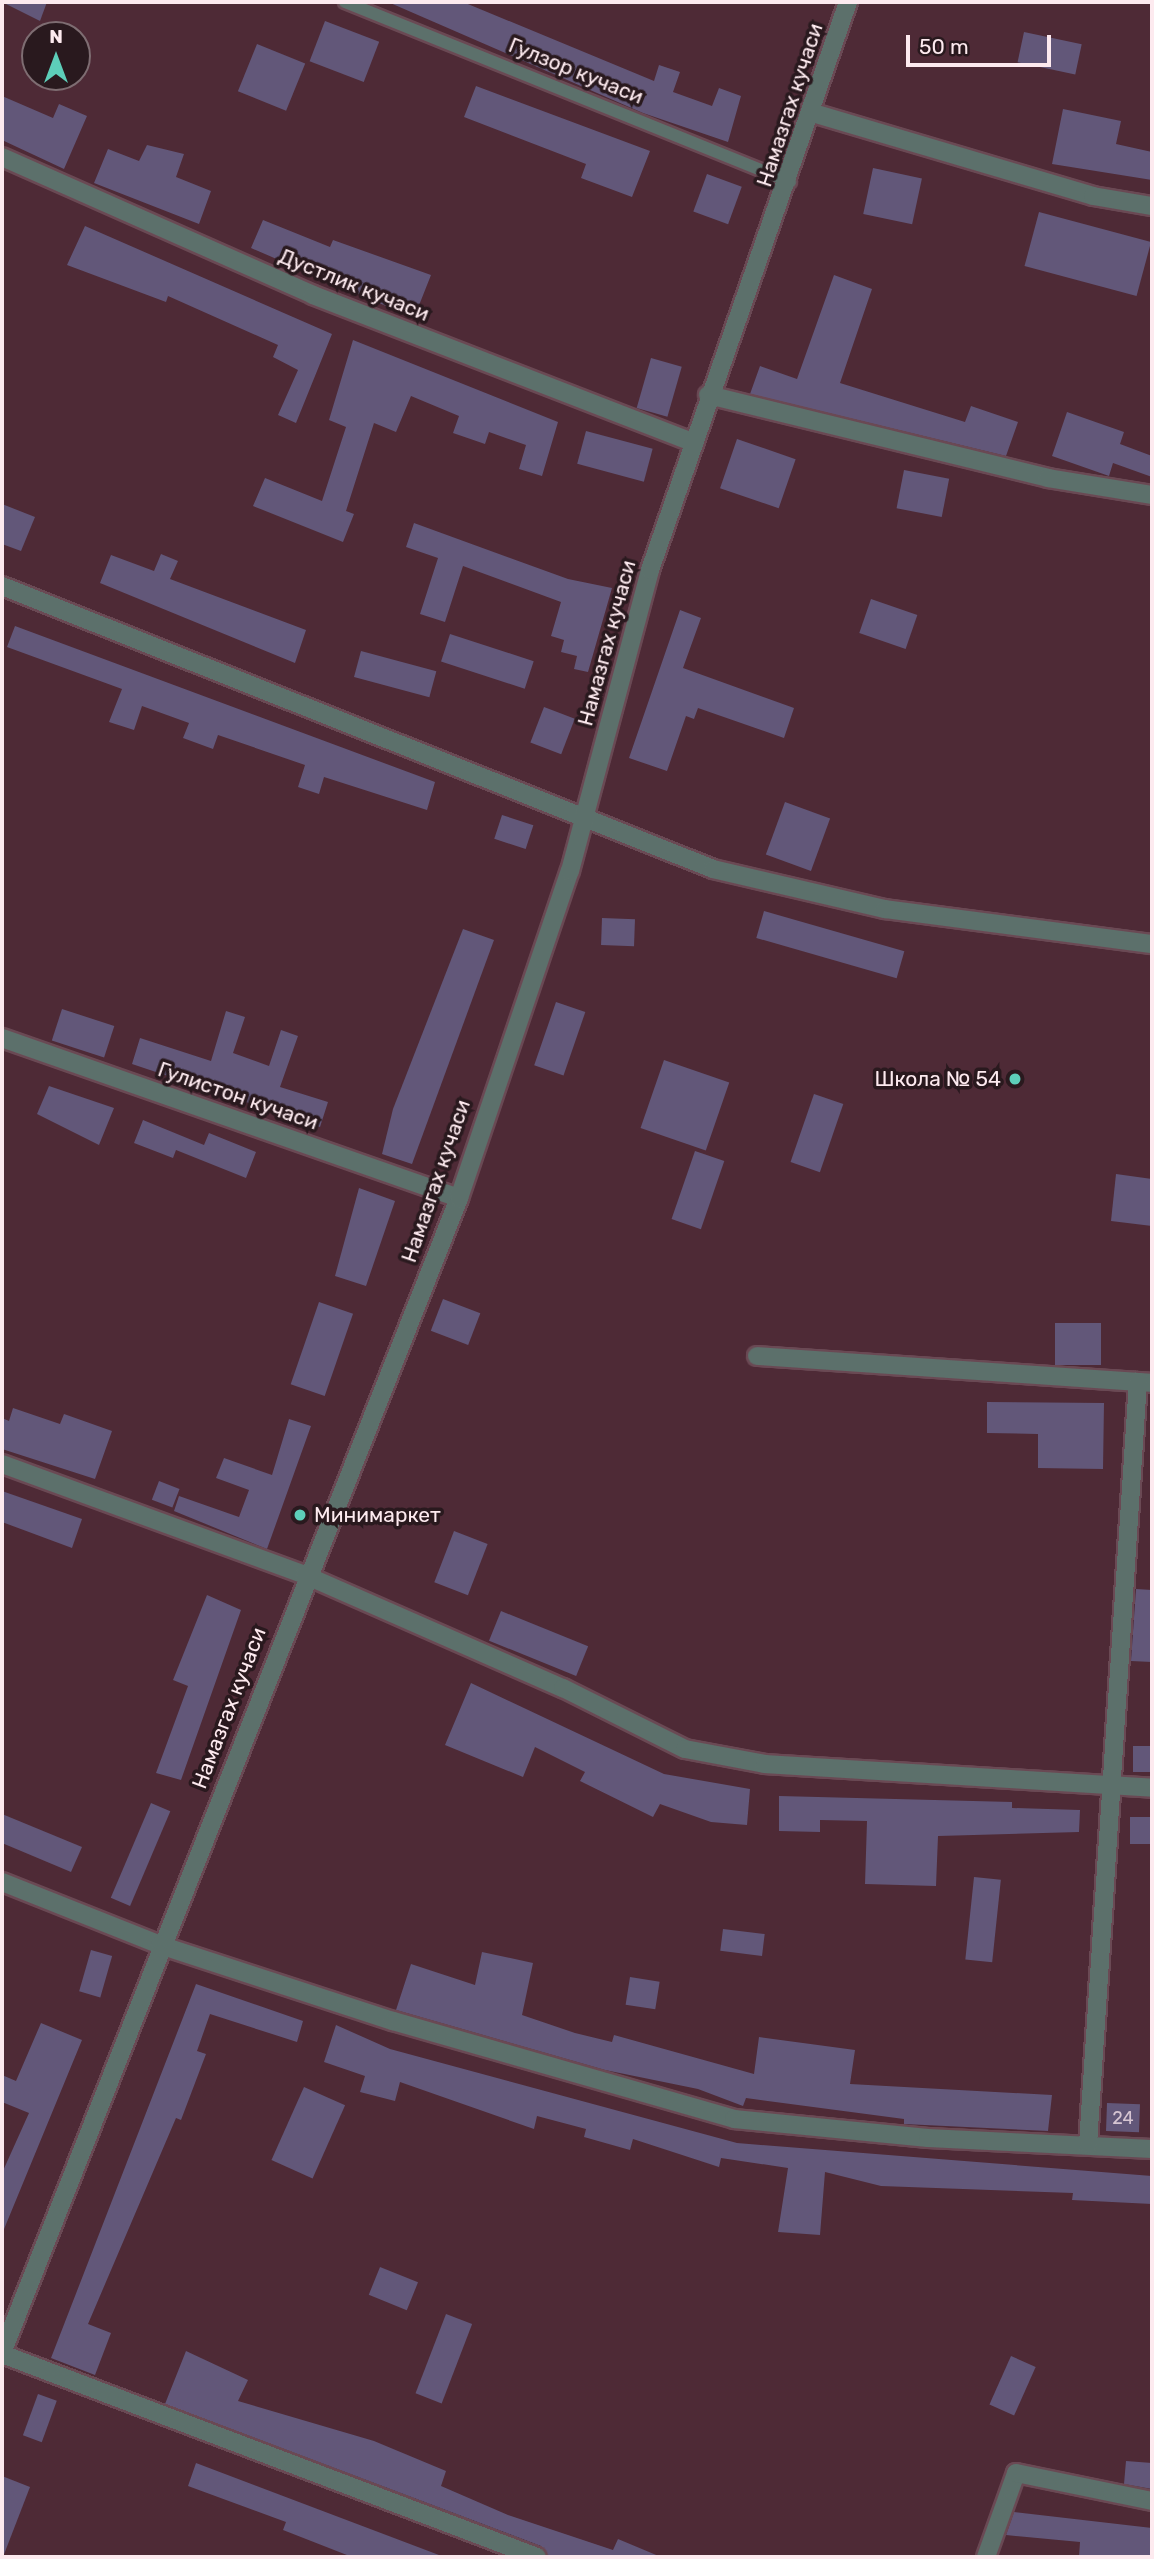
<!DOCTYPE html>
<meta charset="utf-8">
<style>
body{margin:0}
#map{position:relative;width:1154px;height:2559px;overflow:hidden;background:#4e2a36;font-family:Rubik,sans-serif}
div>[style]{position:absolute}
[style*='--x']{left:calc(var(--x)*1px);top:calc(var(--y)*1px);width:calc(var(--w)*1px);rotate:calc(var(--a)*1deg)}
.building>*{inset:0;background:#625779;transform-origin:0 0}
.roads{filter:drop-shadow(2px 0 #6a4954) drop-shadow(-2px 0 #6a4954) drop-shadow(0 2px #6a4954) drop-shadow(0 -2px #6a4954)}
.service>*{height:12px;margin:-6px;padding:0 6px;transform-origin:6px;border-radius:6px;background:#5c706b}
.minor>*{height:18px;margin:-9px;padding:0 9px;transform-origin:9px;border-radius:9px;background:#5c706b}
.tertiary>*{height:18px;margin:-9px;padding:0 9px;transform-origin:9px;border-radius:9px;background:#5c706b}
.dots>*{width:19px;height:19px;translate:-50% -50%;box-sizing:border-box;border:4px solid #29191e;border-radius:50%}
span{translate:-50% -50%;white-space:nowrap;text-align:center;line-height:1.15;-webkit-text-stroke:7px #29191e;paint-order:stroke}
.number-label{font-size:18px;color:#d6c5d2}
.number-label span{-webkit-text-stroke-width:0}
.street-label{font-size:21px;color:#fdeaef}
.poi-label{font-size:21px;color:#fdeaef}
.right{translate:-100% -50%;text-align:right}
.left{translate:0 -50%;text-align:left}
.frame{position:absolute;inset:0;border:4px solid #fdeaef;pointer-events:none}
.north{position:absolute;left:21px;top:21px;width:70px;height:70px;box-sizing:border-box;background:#29191e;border:2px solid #7e6d72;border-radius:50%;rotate:0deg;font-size:19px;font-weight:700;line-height:28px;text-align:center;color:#fdeaef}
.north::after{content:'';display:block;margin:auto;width:24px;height:32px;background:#5dceb9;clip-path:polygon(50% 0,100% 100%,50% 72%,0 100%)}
.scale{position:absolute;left:906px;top:35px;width:145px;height:32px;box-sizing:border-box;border:4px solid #fdeaef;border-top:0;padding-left:9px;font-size:21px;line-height:24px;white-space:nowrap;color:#fdeaef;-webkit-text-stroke:5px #29191e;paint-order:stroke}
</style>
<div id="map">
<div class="building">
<div style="clip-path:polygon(2px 2px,47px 2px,40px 21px)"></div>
<div style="clip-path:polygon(388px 2px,463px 2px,654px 81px,659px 65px,680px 72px,673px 92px,712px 106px,719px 88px,741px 96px,728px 142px,643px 113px)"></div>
<div style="left:325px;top:21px;width:58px;height:43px;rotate:21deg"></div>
<div style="left:1024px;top:32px;width:59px;height:31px;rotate:12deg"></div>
<div style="left:257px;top:44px;width:52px;height:51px;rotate:22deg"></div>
<div style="clip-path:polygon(476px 86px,650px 151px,632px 197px,581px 178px,586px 164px,464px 117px)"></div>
<div style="clip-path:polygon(2px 96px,53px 118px,59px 104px,87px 116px,64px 169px,2px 140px)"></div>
<div style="clip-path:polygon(1063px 109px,1121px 121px,1116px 144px,1152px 152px,1152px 180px,1052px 164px)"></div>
<div style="clip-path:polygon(147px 145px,184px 154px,176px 177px,211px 191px,199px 224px,94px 183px,108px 149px,139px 161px)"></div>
<div style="left:873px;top:168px;width:50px;height:47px;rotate:12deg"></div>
<div style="left:707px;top:174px;width:37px;height:40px;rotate:20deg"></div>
<div style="left:1039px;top:212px;width:116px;height:56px;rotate:15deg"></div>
<div style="clip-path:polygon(263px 220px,330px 247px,333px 240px,431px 275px,414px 318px,251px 248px)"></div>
<div style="clip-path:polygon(85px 226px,332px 334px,296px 423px,278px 415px,298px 370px,273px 357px,278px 345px,168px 296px,166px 302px,67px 265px)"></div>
<div style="clip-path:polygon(834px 275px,872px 289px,840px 383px,965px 422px,971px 406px,1018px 422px,1006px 456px,750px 394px,760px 366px,797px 379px)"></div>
<div style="clip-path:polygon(353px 340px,558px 422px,542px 476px,519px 469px,526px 445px,489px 432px,485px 444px,453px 433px,459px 416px,411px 396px,396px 432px,374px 423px,346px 511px,354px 514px,343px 542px,253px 506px,265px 478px,322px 501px,346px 427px,329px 420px)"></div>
<div style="left:651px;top:358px;width:32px;height:52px;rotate:16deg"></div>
<div style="clip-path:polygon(1067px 412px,1124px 432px,1120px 444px,1152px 456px,1152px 477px,1113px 463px,1109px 476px,1052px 456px)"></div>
<div style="left:586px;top:431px;width:69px;height:34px;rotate:15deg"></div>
<div style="left:737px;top:439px;width:62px;height:52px;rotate:19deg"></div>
<div style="left:904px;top:470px;width:46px;height:39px;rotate:11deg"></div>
<div style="clip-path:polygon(2px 504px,35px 517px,21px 551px,2px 544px)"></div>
<div style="clip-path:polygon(414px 523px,568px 579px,612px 588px,588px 672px,574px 669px,577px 656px,561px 652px,564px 640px,551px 636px,561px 602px,463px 566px,445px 622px,420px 614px,438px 558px,406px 547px)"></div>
<div style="clip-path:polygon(161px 554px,178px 561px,170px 579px,306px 630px,295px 663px,100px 583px,111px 555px,154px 571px)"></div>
<div style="left:871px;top:599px;width:49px;height:36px;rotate:19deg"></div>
<div style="clip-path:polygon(680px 610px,701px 618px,683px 668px,794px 708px,784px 738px,698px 708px,694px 719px,686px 716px,667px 771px,629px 758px)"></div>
<div style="clip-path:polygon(15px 626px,435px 782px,427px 810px,324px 777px,319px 794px,298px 787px,305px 765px,218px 735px,213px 749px,183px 738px,189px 723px,142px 706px,134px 730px,109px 722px,122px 689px,7px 647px)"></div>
<div style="left:450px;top:634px;width:88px;height:29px;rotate:18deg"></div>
<div style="left:361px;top:651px;width:78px;height:27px;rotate:15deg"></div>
<div style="left:544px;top:707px;width:33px;height:38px;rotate:21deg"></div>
<div style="left:785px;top:802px;width:48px;height:56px;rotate:20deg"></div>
<div style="left:502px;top:815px;width:33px;height:25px;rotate:18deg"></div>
<div style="left:764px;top:911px;width:146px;height:28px;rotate:16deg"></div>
<div style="left:602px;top:918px;width:33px;height:27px;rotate:2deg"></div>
<div style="clip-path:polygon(463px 929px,494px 940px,412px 1164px,382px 1154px,393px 1109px)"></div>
<div style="left:556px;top:1002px;width:31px;height:67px;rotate:19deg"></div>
<div style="left:62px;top:1009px;width:55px;height:33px;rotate:18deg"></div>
<div style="clip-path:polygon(226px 1011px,245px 1017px,233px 1053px,269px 1066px,281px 1030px,298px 1036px,280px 1087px,328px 1102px,320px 1127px,132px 1064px,140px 1038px,211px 1061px)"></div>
<div style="left:664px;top:1060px;width:69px;height:72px;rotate:19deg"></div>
<div style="clip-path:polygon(49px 1086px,114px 1108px,99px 1145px,37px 1114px)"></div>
<div style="left:814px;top:1094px;width:31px;height:72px;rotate:19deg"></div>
<div style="clip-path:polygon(143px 1120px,204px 1145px,209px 1133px,256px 1152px,246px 1178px,176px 1150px,173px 1158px,134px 1143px)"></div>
<div style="left:695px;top:1151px;width:31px;height:72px;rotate:19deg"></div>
<div style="clip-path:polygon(1116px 1174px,1152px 1179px,1152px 1226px,1111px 1221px)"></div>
<div style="clip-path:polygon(359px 1188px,395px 1201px,366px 1286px,335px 1276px)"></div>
<div style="left:443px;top:1299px;width:40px;height:34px;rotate:21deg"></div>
<div style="left:319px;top:1302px;width:36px;height:87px;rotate:19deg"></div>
<div style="left:1055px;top:1323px;width:46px;height:42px"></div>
<div style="clip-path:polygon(987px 1402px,1104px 1403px,1103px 1469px,1038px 1468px,1038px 1434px,987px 1433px)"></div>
<div style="clip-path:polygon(13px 1408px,60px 1424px,64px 1414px,112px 1431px,95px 1479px,2px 1449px,2px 1418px,9px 1421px)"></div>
<div style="clip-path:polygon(289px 1419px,311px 1426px,267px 1549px,174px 1511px,179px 1496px,239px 1517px,249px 1490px,216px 1478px,224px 1458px,272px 1475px)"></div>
<div style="left:159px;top:1481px;width:22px;height:20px;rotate:21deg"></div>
<div style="clip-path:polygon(2px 1491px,82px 1519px,72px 1548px,2px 1522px)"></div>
<div style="left:454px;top:1531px;width:36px;height:55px;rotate:21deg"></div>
<div style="clip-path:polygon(1136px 1589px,1152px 1590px,1152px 1662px,1131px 1661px)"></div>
<div style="clip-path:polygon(207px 1595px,241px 1610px,181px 1780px,156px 1773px,188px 1686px,173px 1680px)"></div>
<div style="left:501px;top:1611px;width:94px;height:32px;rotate:22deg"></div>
<div style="clip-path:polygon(471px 1683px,664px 1774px,750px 1789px,747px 1825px,711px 1822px,660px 1804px,653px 1817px,580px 1781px,585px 1772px,535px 1747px,523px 1777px,445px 1745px)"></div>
<div style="left:1133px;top:1746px;width:19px;height:26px"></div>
<div style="clip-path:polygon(779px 1796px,1012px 1802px,1012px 1808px,1080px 1810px,1079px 1832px,938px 1836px,936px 1886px,865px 1884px,867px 1821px,820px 1820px,820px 1832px,779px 1831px)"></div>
<div style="left:151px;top:1803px;width:21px;height:103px;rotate:23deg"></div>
<div style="clip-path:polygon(2px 1814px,82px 1847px,71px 1872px,2px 1843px)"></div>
<div style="left:1130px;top:1817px;width:22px;height:27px"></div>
<div style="left:974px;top:1877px;width:27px;height:83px;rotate:6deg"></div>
<div style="left:723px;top:1929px;width:42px;height:22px;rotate:7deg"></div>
<div style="left:91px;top:1950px;width:22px;height:43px;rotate:16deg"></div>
<div style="clip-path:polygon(482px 1952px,533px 1963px,522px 2015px,575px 2033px,612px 2042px,614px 2035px,754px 2074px,759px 2037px,855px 2050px,850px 2084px,1052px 2095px,1048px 2131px,904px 2124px,904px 2119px,746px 2098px,743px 2106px,698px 2089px,605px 2070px,396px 2010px,411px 1964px,475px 1985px)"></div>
<div style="left:630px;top:1977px;width:30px;height:28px;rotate:9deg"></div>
<div style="clip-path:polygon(196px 1984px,303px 2021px,297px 2042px,210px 2014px,197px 2051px,206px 2054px,181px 2120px,176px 2118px,88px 2324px,111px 2333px,95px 2375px,51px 2358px)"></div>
<div style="clip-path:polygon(41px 2023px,82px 2040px,2px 2234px,2px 2173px,29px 2113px,2px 2102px,2px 2075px,16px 2081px)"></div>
<div style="clip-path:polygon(336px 2025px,390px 2049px,737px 2143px,1152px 2176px,1152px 2204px,1072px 2200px,1073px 2193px,881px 2186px,825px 2172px,820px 2235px,778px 2232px,788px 2168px,721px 2158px,719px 2167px,633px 2139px,630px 2150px,584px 2137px,586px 2129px,537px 2116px,534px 2129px,400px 2082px,395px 2101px,360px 2092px,365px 2076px,324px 2062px)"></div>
<div style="left:304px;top:2087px;width:45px;height:80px;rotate:24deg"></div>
<div style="left:1107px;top:2103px;width:33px;height:28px;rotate:2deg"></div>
<div style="left:380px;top:2267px;width:41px;height:30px;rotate:22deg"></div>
<div style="left:446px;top:2314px;width:28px;height:85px;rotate:21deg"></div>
<div style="clip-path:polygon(186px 2351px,248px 2380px,238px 2401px,374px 2441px,446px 2471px,441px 2486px,508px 2515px,613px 2550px,618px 2539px,661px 2557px,548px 2557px,541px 2546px,165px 2404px)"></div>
<div style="left:1011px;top:2356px;width:27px;height:53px;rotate:24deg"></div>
<div style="left:38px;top:2394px;width:20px;height:44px;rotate:20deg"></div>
<div style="clip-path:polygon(1126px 2461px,1152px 2463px,1152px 2489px,1124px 2484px)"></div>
<div style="clip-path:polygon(196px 2463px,439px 2555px,439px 2557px,352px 2557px,283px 2530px,286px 2522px,188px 2486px)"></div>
<div style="clip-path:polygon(2px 2476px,30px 2487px,3px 2557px,2px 2557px)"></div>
<div style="clip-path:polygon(1014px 2512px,1152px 2528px,1152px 2557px,1079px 2557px,1080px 2542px,1006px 2535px)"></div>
</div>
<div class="roads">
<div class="service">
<div style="--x:345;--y:2;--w:480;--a:22"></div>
</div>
<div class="minor">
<div style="--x:813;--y:113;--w:292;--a:16.5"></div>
<div style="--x:1093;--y:196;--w:60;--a:9.6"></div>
<div style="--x:2;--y:157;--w:340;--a:23.9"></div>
<div style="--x:313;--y:295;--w:409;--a:21.2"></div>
<div style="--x:708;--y:395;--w:350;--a:13.7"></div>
<div style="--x:1048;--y:478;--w:105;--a:9.3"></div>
<div style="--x:2;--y:586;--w:765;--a:21.7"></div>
<div style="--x:713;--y:869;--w:177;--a:13.1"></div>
<div style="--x:885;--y:909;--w:269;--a:7.5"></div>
<div style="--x:2;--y:1038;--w:484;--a:19.3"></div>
<div style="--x:757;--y:1356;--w:396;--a:3.9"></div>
<div style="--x:2;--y:1464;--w:323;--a:20.1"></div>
<div style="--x:305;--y:1575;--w:282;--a:23.7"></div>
<div style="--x:563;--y:1688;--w:136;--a:26.6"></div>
<div style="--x:685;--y:1749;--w:81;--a:10.6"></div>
<div style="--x:765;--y:1764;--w:388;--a:3.5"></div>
<div style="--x:2;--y:1882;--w:170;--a:21.7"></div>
<div style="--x:160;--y:1945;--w:245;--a:18.1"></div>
<div style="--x:393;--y:2021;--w:355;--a:16"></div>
<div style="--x:734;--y:2119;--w:195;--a:5.6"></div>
<div style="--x:928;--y:2138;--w:224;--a:2.8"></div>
<div style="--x:1088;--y:2144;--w:764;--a:-86.25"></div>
<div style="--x:2;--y:2354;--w:572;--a:20.78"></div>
<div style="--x:986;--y:2557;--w:89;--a:-70.3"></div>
<div style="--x:1016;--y:2473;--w:139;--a:11.6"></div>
</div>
<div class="tertiary">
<div style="--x:2;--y:2353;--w:1242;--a:-68.41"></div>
<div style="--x:459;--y:1198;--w:345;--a:-71.3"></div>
<div style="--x:570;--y:871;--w:311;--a:-75.1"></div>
<div style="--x:650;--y:570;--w:602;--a:-70.78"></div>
</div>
</div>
<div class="dots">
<div style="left:1015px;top:1079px;background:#5dceb9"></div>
<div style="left:300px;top:1515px;background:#5dceb9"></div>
</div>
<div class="number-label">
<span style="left:1123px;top:2118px">24</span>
</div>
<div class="street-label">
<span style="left:576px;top:71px;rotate:22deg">Гулзор кучаси</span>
<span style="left:790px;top:105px;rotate:-72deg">Намазгах кучаси</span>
<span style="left:354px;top:285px;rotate:22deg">Дустлик кучаси</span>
<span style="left:607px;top:643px;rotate:-75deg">Намазгах кучаси</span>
<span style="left:238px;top:1096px;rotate:19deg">Гулистон кучаси</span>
<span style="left:436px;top:1181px;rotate:-71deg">Намазгах кучаси</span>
<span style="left:229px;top:1708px;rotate:-69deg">Намазгах кучаси</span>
</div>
<div class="poi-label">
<span class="right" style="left:1001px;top:1079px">Школа № 54</span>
<span class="left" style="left:314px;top:1515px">Минимаркет</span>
</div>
<div class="frame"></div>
<div class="north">N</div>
<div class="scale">50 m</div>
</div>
